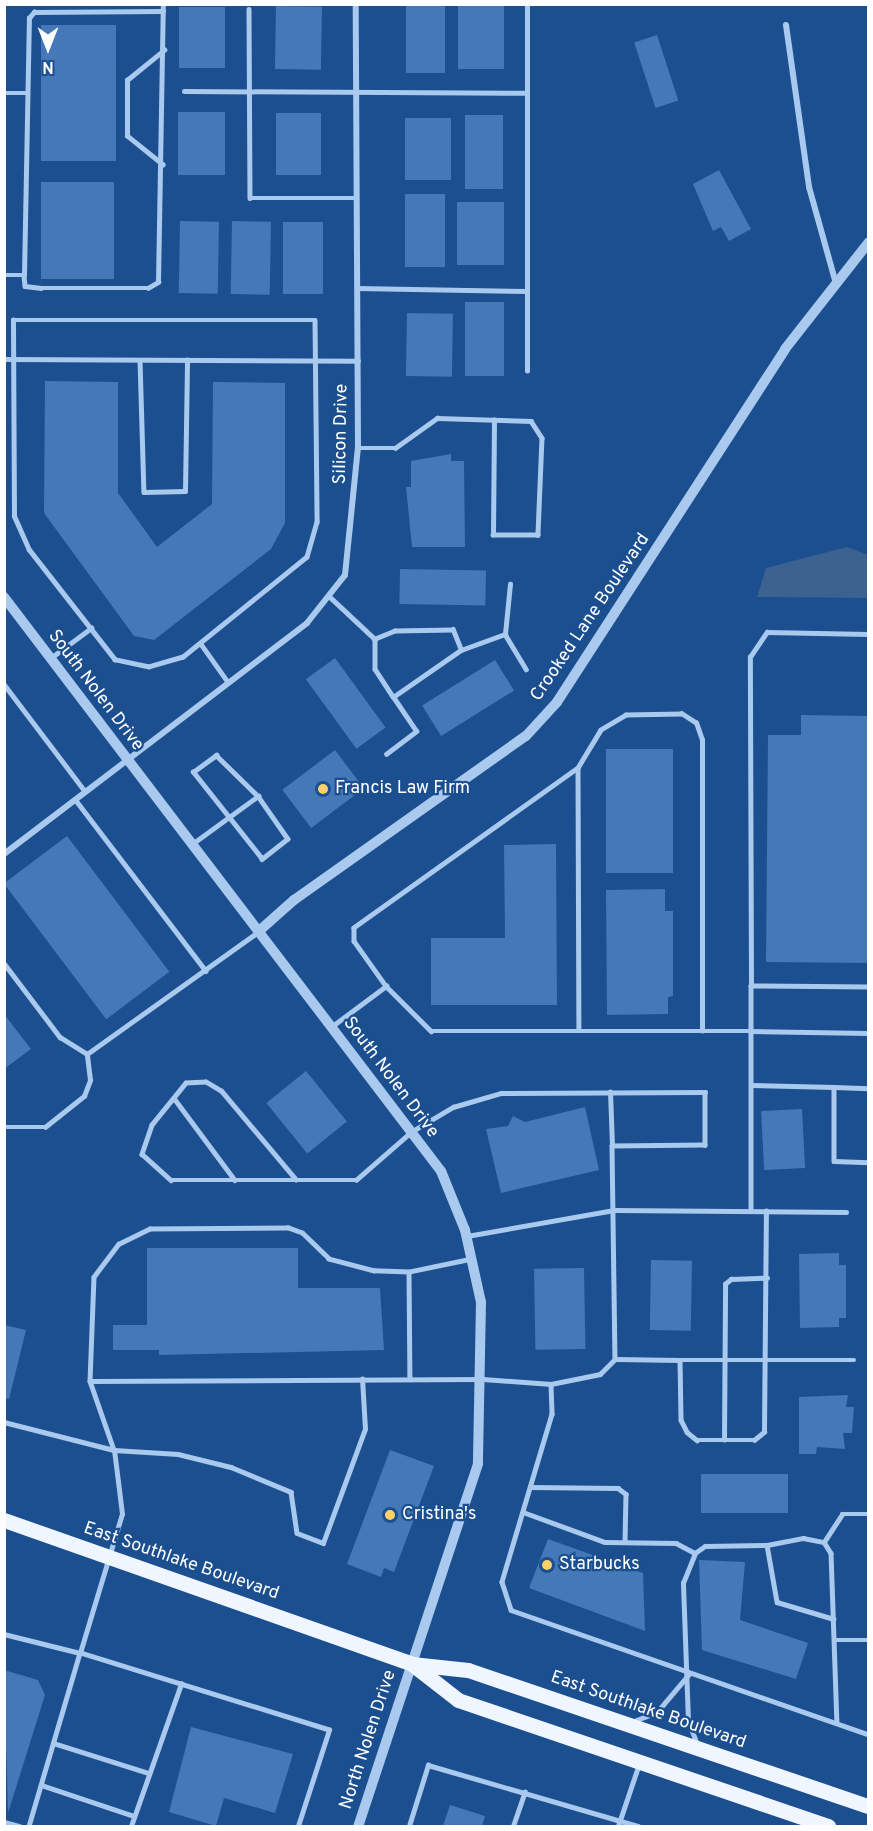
<!DOCTYPE html>
<style>
body{margin:0}
#map{position:relative;width:873px;height:1831px;overflow:hidden;background:#1b4f8f;font-family:Overpass,sans-serif}
div>[style]{position:absolute}
[style*='--x']{left:calc(var(--x)*1px);top:calc(var(--y)*1px);width:calc(var(--w)*1px);rotate:calc(var(--a)*1deg)}
.water>*{inset:0;background:#3c6290}
.building>*{inset:0;background:#4478b7;transform-origin:0 0}
.service>*{height:4.5px;margin:-2.25px;padding:0 2.25px;transform-origin:2.25px;border-radius:2.25px;background:#a9c9ee}
.minor>*{height:6px;margin:-3px;padding:0 3px;transform-origin:3px;border-radius:3px;background:#a9c9ee}
.tertiary>*{height:10px;margin:-5px;padding:0 5px;transform-origin:5px;border-radius:5px;background:#a9c9ee}
.primary>*{height:15px;margin:-7.5px;padding:0 7.5px;transform-origin:7.5px;border-radius:7.5px;background:#f0f6ff}
.dots>*{width:16px;height:16px;translate:-50% -50%;box-sizing:border-box;border:3px solid #1b4f8f;border-radius:50%}
span{translate:-50% -50%;white-space:nowrap;text-align:center;line-height:1.15;-webkit-text-stroke:4.5px #1b4f8f;paint-order:stroke}
.street-label{font-size:18px;color:#fff}
.poi-label{font-size:18px;color:#fff}
.left{translate:0 -50%;text-align:left}
.frame{position:absolute;inset:0;border:6px solid #fff;pointer-events:none}
.north{position:absolute;left:18px;top:18px;width:60px;height:60px;-webkit-text-stroke:4px #1b4f8f;paint-order:stroke;rotate:180deg;font-size:16px;font-weight:700;line-height:24px;text-align:center;color:#fff}
.north::after{content:'';display:block;margin:auto;width:21px;height:27px;background:#fff;clip-path:polygon(50% 0,100% 100%,50% 72%,0 100%)}
</style>
<div id="map">
<div class="water">
<div style="clip-path:polygon(847px 547px,868px 555px,868px 598px,757px 597px,766px 568px)"></div>
</div>
<div class="building">
<div style="left:406px;top:5px;width:39px;height:68px"></div>
<div style="left:458px;top:5px;width:46px;height:64px"></div>
<div style="left:276px;top:6px;width:46px;height:63px;rotate:1deg"></div>
<div style="left:179px;top:7px;width:46px;height:61px"></div>
<div style="left:41px;top:25px;width:75px;height:136px"></div>
<div style="left:657px;top:35px;width:69px;height:24px;rotate:72deg"></div>
<div style="left:178px;top:112px;width:47px;height:63px"></div>
<div style="left:276px;top:113px;width:45px;height:62px"></div>
<div style="left:465px;top:115px;width:38px;height:74px"></div>
<div style="left:405px;top:118px;width:46px;height:62px"></div>
<div style="clip-path:polygon(719px 170px,751px 229px,729px 241px,721px 227px,713px 231px,693px 184px)"></div>
<div style="left:41px;top:182px;width:73px;height:97px"></div>
<div style="left:405px;top:194px;width:40px;height:73px"></div>
<div style="left:457px;top:202px;width:47px;height:63px"></div>
<div style="left:180px;top:221px;width:39px;height:72px;rotate:1deg"></div>
<div style="left:232px;top:221px;width:39px;height:73px;rotate:1deg"></div>
<div style="left:283px;top:222px;width:40px;height:72px"></div>
<div style="left:465px;top:302px;width:39px;height:74px"></div>
<div style="left:407px;top:313px;width:46px;height:63px;rotate:1deg"></div>
<div style="clip-path:polygon(45px 381px,118px 382px,118px 493px,157px 547px,212px 504px,213px 382px,285px 383px,285px 523px,271px 549px,154px 640px,134px 636px,44px 513px)"></div>
<div style="clip-path:polygon(451px 454px,451px 461px,464px 461px,465px 547px,412px 547px,406px 487px,411px 487px,411px 461px)"></div>
<div style="left:400px;top:569px;width:86px;height:35px;rotate:1deg"></div>
<div style="left:335px;top:658px;width:86px;height:36px;rotate:54deg"></div>
<div style="left:495px;top:660px;width:36px;height:86px;rotate:58deg"></div>
<div style="clip-path:polygon(801px 715px,868px 716px,868px 963px,766px 962px,768px 735px,801px 735px)"></div>
<div style="left:606px;top:749px;width:67px;height:124px"></div>
<div style="left:335px;top:750px;width:48px;height:66px;rotate:53deg"></div>
<div style="left:67px;top:836px;width:170px;height:79px;rotate:53deg"></div>
<div style="clip-path:polygon(556px 844px,557px 1005px,431px 1005px,431px 938px,505px 938px,504px 845px)"></div>
<div style="clip-path:polygon(665px 889px,665px 911px,673px 911px,673px 996px,668px 997px,668px 1014px,607px 1015px,606px 890px)"></div>
<div style="clip-path:polygon(4px 1014px,31px 1049px,4px 1069px)"></div>
<div style="left:306px;top:1071px;width:65px;height:51px;rotate:51deg"></div>
<div style="clip-path:polygon(585px 1107px,599px 1170px,501px 1193px,486px 1129px,508px 1126px,513px 1116px,525px 1122px)"></div>
<div style="left:802px;top:1109px;width:59px;height:41px;rotate:87deg"></div>
<div style="clip-path:polygon(147px 1248px,298px 1248px,298px 1288px,380px 1288px,384px 1350px,159px 1355px,159px 1350px,113px 1350px,113px 1325px,147px 1325px)"></div>
<div style="clip-path:polygon(839px 1253px,839px 1265px,846px 1265px,846px 1318px,839px 1318px,839px 1327px,800px 1328px,799px 1254px)"></div>
<div style="left:651px;top:1260px;width:41px;height:70px;rotate:1deg"></div>
<div style="left:584px;top:1268px;width:81px;height:50px;rotate:89deg"></div>
<div style="clip-path:polygon(4px 1325px,26px 1330px,9px 1399px,4px 1398px)"></div>
<div style="clip-path:polygon(848px 1395px,846px 1407px,854px 1407px,852px 1433px,843px 1433px,845px 1449px,817px 1447px,816px 1454px,799px 1454px,799px 1397px)"></div>
<div style="clip-path:polygon(390px 1450px,434px 1466px,394px 1572px,384px 1568px,381px 1577px,347px 1564px)"></div>
<div style="left:701px;top:1474px;width:87px;height:39px"></div>
<div style="clip-path:polygon(548px 1539px,643px 1573px,645px 1631px,529px 1588px)"></div>
<div style="clip-path:polygon(699px 1560px,745px 1562px,740px 1620px,808px 1643px,796px 1679px,702px 1650px)"></div>
<div style="clip-path:polygon(4px 1670px,38px 1680px,45px 1695px,8px 1813px)"></div>
<div style="clip-path:polygon(191px 1727px,293px 1754px,275px 1813px,224px 1798px,216px 1826px,169px 1812px)"></div>
<div style="clip-path:polygon(450px 1805px,485px 1816px,482px 1826px,443px 1826px)"></div>
</div>
<div class="service">
<div style="--x:249;--y:9;--w:189;--a:89.7"></div>
<div style="--x:250;--y:198;--w:107;--a:0"></div>
<div style="--x:184;--y:91;--w:343;--a:0.3"></div>
<div style="--x:4;--y:93;--w:23;--a:0"></div>
<div style="--x:163;--y:165;--w:46;--a:-141.1"></div>
<div style="--x:127;--y:136;--w:56;--a:-90"></div>
<div style="--x:127;--y:80;--w:48;--a:-39"></div>
<div style="--x:4;--y:275;--w:20;--a:0"></div>
<div style="--x:24;--y:275;--w:11;--a:85"></div>
<div style="--x:25;--y:286;--w:16;--a:7"></div>
<div style="--x:41;--y:288;--w:107;--a:0"></div>
<div style="--x:148;--y:288;--w:12;--a:-31"></div>
<div style="--x:158;--y:282;--w:278;--a:-89"></div>
<div style="--x:24;--y:275;--w:257;--a:-88.9"></div>
<div style="--x:29;--y:18;--w:8;--a:-50"></div>
<div style="--x:34;--y:12;--w:129;--a:-0.4"></div>
<div style="--x:357;--y:288;--w:169;--a:1"></div>
<div style="--x:13;--y:320;--w:302;--a:0"></div>
<div style="--x:315;--y:320;--w:202;--a:89.4"></div>
<div style="--x:317;--y:522;--w:36;--a:106"></div>
<div style="--x:307;--y:557;--w:159;--a:141.1"></div>
<div style="--x:183;--y:657;--w:35;--a:164"></div>
<div style="--x:149;--y:667;--w:35;--a:-168"></div>
<div style="--x:115;--y:660;--w:140;--a:-128"></div>
<div style="--x:29;--y:550;--w:37;--a:-114"></div>
<div style="--x:14;--y:516;--w:196;--a:-90.3"></div>
<div style="--x:4;--y:359;--w:354;--a:0.3"></div>
<div style="--x:140;--y:360;--w:132;--a:88.3"></div>
<div style="--x:144;--y:492;--w:41;--a:-1.4"></div>
<div style="--x:185;--y:491;--w:131;--a:-89.1"></div>
<div style="--x:527;--y:371;--w:367;--a:-90"></div>
<div style="--x:358;--y:448;--w:37;--a:0"></div>
<div style="--x:395;--y:448;--w:52;--a:-35.5"></div>
<div style="--x:437;--y:418;--w:94;--a:1.8"></div>
<div style="--x:531;--y:421;--w:20;--a:57"></div>
<div style="--x:542;--y:438;--w:97;--a:92.4"></div>
<div style="--x:538;--y:535;--w:45;--a:180"></div>
<div style="--x:493;--y:535;--w:115;--a:-89.5"></div>
<div style="--x:330;--y:597;--w:62;--a:43"></div>
<div style="--x:375;--y:639;--w:30;--a:90"></div>
<div style="--x:375;--y:669;--w:33;--a:57"></div>
<div style="--x:393;--y:697;--w:83;--a:-34.7"></div>
<div style="--x:461;--y:650;--w:22;--a:-112"></div>
<div style="--x:453;--y:630;--w:58;--a:179"></div>
<div style="--x:395;--y:631;--w:22;--a:158"></div>
<div style="--x:505;--y:634;--w:50;--a:-84.3"></div>
<div style="--x:201;--y:644;--w:47;--a:54.6"></div>
<div style="--x:461;--y:650;--w:47;--a:-20"></div>
<div style="--x:505;--y:634;--w:41;--a:59"></div>
<div style="--x:52;--y:657;--w:49;--a:-36.6"></div>
<div style="--x:4;--y:684;--w:134;--a:52.9"></div>
<div style="--x:386;--y:754;--w:38;--a:-37"></div>
<div style="--x:416;--y:731;--w:41;--a:-124.1"></div>
<div style="--x:216;--y:755;--w:59;--a:44.3"></div>
<div style="--x:258;--y:796;--w:52;--a:55.1"></div>
<div style="--x:288;--y:839;--w:33;--a:142"></div>
<div style="--x:262;--y:859;--w:111;--a:-128.4"></div>
<div style="--x:193;--y:772;--w:29;--a:-36"></div>
<div style="--x:578;--y:768;--w:262;--a:89.8"></div>
<div style="--x:75;--y:799;--w:216;--a:52.7"></div>
<div style="--x:192;--y:844;--w:82;--a:-36"></div>
<div style="--x:4;--y:963;--w:93;--a:52.9"></div>
<div style="--x:60;--y:1037;--w:32;--a:32"></div>
<div style="--x:87;--y:1054;--w:210;--a:-35.5"></div>
<div style="--x:751;--y:986;--w:329;--a:-90.2"></div>
<div style="--x:750;--y:657;--w:30;--a:-56"></div>
<div style="--x:767;--y:632;--w:101;--a:1.1"></div>
<div style="--x:868;--y:987;--w:117;--a:-179.5"></div>
<div style="--x:751;--y:986;--w:45;--a:90"></div>
<div style="--x:751;--y:1031;--w:117;--a:1"></div>
<div style="--x:331;--y:1027;--w:69;--a:-36.7"></div>
<div style="--x:702;--y:1031;--w:291;--a:-90"></div>
<div style="--x:702;--y:740;--w:18;--a:-109"></div>
<div style="--x:696;--y:723;--w:17;--a:-147"></div>
<div style="--x:682;--y:714;--w:56;--a:179"></div>
<div style="--x:626;--y:715;--w:29;--a:149"></div>
<div style="--x:601;--y:730;--w:44;--a:121.2"></div>
<div style="--x:578;--y:768;--w:275;--a:144.5"></div>
<div style="--x:354;--y:928;--w:13;--a:90"></div>
<div style="--x:354;--y:941;--w:55;--a:54.6"></div>
<div style="--x:386;--y:986;--w:64;--a:45"></div>
<div style="--x:431;--y:1031;--w:320;--a:0"></div>
<div style="--x:751;--y:1031;--w:180;--a:90"></div>
<div style="--x:751;--y:1085;--w:83;--a:1.4"></div>
<div style="--x:834;--y:1087;--w:74;--a:90"></div>
<div style="--x:834;--y:1161;--w:34;--a:2"></div>
<div style="--x:834;--y:1087;--w:34;--a:2"></div>
<div style="--x:174;--y:1098;--w:102;--a:53.4"></div>
<div style="--x:4;--y:1127;--w:41;--a:0"></div>
<div style="--x:45;--y:1127;--w:50;--a:-38.5"></div>
<div style="--x:84;--y:1096;--w:17;--a:-69"></div>
<div style="--x:90;--y:1080;--w:26;--a:-97"></div>
<div style="--x:612;--y:1146;--w:213;--a:89.2"></div>
<div style="--x:296;--y:1180;--w:116;--a:-130.1"></div>
<div style="--x:221;--y:1091;--w:17;--a:-149"></div>
<div style="--x:206;--y:1082;--w:20;--a:177"></div>
<div style="--x:186;--y:1083;--w:54;--a:129"></div>
<div style="--x:152;--y:1125;--w:31;--a:109"></div>
<div style="--x:142;--y:1154;--w:39;--a:42"></div>
<div style="--x:171;--y:1180;--w:185;--a:0"></div>
<div style="--x:356;--y:1180;--w:73;--a:-41.1"></div>
<div style="--x:411;--y:1132;--w:49;--a:-30.8"></div>
<div style="--x:453;--y:1107;--w:50;--a:-16.3"></div>
<div style="--x:501;--y:1093;--w:204;--a:-0.3"></div>
<div style="--x:705;--y:1092;--w:53;--a:90"></div>
<div style="--x:705;--y:1145;--w:93;--a:179.4"></div>
<div style="--x:612;--y:1146;--w:54;--a:-92.1"></div>
<div style="--x:467;--y:1236;--w:149;--a:-10"></div>
<div style="--x:614;--y:1210;--w:232;--a:0.5"></div>
<div style="--x:472;--y:1259;--w:64;--a:168.3"></div>
<div style="--x:409;--y:1272;--w:35;--a:-178"></div>
<div style="--x:374;--y:1271;--w:47;--a:-165.1"></div>
<div style="--x:329;--y:1259;--w:37;--a:-136"></div>
<div style="--x:302;--y:1233;--w:15;--a:-160"></div>
<div style="--x:288;--y:1228;--w:138;--a:179.6"></div>
<div style="--x:150;--y:1229;--w:34;--a:154"></div>
<div style="--x:119;--y:1244;--w:41;--a:127.1"></div>
<div style="--x:94;--y:1277;--w:104;--a:92.2"></div>
<div style="--x:90;--y:1381;--w:393;--a:-0.3"></div>
<div style="--x:483;--y:1379;--w:68;--a:4.2"></div>
<div style="--x:551;--y:1384;--w:30;--a:88"></div>
<div style="--x:552;--y:1414;--w:175;--a:106.6"></div>
<div style="--x:502;--y:1582;--w:29;--a:72"></div>
<div style="--x:511;--y:1610;--w:378;--a:19.2"></div>
<div style="--x:409;--y:1272;--w:107;--a:89.5"></div>
<div style="--x:680;--y:1360;--w:174;--a:0"></div>
<div style="--x:90;--y:1381;--w:73;--a:70.8"></div>
<div style="--x:551;--y:1384;--w:50;--a:-11.5"></div>
<div style="--x:600;--y:1374;--w:21;--a:-45"></div>
<div style="--x:615;--y:1359;--w:65;--a:0.9"></div>
<div style="--x:680;--y:1360;--w:60;--a:89"></div>
<div style="--x:681;--y:1420;--w:13;--a:63"></div>
<div style="--x:687;--y:1432;--w:13;--a:39"></div>
<div style="--x:697;--y:1440;--w:57;--a:0"></div>
<div style="--x:754;--y:1440;--w:13;--a:-39"></div>
<div style="--x:764;--y:1432;--w:221;--a:-89.5"></div>
<div style="--x:4;--y:1422;--w:114;--a:14.3"></div>
<div style="--x:724;--y:1440;--w:156;--a:-89.6"></div>
<div style="--x:725;--y:1284;--w:8;--a:-40"></div>
<div style="--x:731;--y:1279;--w:36;--a:-2"></div>
<div style="--x:530;--y:1487;--w:88;--a:0.7"></div>
<div style="--x:618;--y:1488;--w:10;--a:37"></div>
<div style="--x:626;--y:1494;--w:48;--a:91.2"></div>
<div style="--x:523;--y:1512;--w:87;--a:20.1"></div>
<div style="--x:605;--y:1542;--w:71;--a:0.8"></div>
<div style="--x:676;--y:1543;--w:21;--a:28"></div>
<div style="--x:824;--y:1542;--w:33;--a:-57"></div>
<div style="--x:842;--y:1514;--w:26;--a:0"></div>
<div style="--x:767;--y:1545;--w:58;--a:80"></div>
<div style="--x:777;--y:1602;--w:59;--a:16.6"></div>
<div style="--x:4;--y:1634;--w:78;--a:14"></div>
<div style="--x:80;--y:1653;--w:180;--a:106.4"></div>
<div style="--x:834;--y:1640;--w:34;--a:0"></div>
<div style="--x:634;--y:1721;--w:25;--a:-21"></div>
<div style="--x:657;--y:1712;--w:50;--a:-49.9"></div>
<div style="--x:696;--y:1742;--w:22;--a:-111"></div>
<div style="--x:688;--y:1721;--w:138;--a:-92.1"></div>
<div style="--x:683;--y:1583;--w:32;--a:-68"></div>
<div style="--x:695;--y:1553;--w:12;--a:-35"></div>
<div style="--x:705;--y:1546;--w:62;--a:-0.9"></div>
<div style="--x:767;--y:1545;--w:37;--a:-11"></div>
<div style="--x:803;--y:1538;--w:21;--a:11"></div>
<div style="--x:824;--y:1542;--w:13;--a:58"></div>
<div style="--x:831;--y:1553;--w:170;--a:88"></div>
<div style="--x:53;--y:1743;--w:101;--a:17.4"></div>
<div style="--x:41;--y:1785;--w:98;--a:18.4"></div>
<div style="--x:4;--y:1822;--w:16;--a:15"></div>
<div style="--x:131;--y:1826;--w:151;--a:-70.6"></div>
<div style="--x:298;--y:1826;--w:101;--a:-72.1"></div>
<div style="--x:329;--y:1730;--w:261;--a:-162.8"></div>
<div style="--x:80;--y:1653;--w:145;--a:-73.2"></div>
<div style="--x:122;--y:1514;--w:64;--a:-97.1"></div>
<div style="--x:114;--y:1450;--w:64;--a:3.6"></div>
<div style="--x:178;--y:1454;--w:55;--a:13.8"></div>
<div style="--x:231;--y:1467;--w:65;--a:22.6"></div>
<div style="--x:291;--y:1492;--w:41;--a:81.7"></div>
<div style="--x:297;--y:1533;--w:28;--a:21"></div>
<div style="--x:323;--y:1543;--w:121;--a:-69.8"></div>
<div style="--x:365;--y:1429;--w:50;--a:-93.4"></div>
<div style="--x:409;--y:1826;--w:64;--a:-72.7"></div>
<div style="--x:428;--y:1765;--w:219;--a:16.2"></div>
<div style="--x:513;--y:1826;--w:36;--a:-71"></div>
<div style="--x:618;--y:1826;--w:65;--a:-71.3"></div>
</div>
<div class="minor">
<div style="--x:786;--y:25;--w:164;--a:81.9"></div>
<div style="--x:809;--y:187;--w:101;--a:74.4"></div>
<div style="--x:4;--y:854;--w:381;--a:-37.3"></div>
<div style="--x:307;--y:623;--w:61;--a:-51.6"></div>
<div style="--x:345;--y:575;--w:128;--a:-84.2"></div>
<div style="--x:358;--y:448;--w:444;--a:-90.3"></div>
</div>
<div class="tertiary">
<div style="--x:4;--y:597;--w:721;--a:52.72"></div>
<div style="--x:441;--y:1171;--w:64;--a:67.9"></div>
<div style="--x:465;--y:1230;--w:74;--a:77.5"></div>
<div style="--x:481;--y:1302;--w:162;--a:91.1"></div>
<div style="--x:478;--y:1464;--w:381;--a:108.3"></div>
<div style="--x:259;--y:931;--w:47;--a:-41.5"></div>
<div style="--x:294;--y:900;--w:284;--a:-35.3"></div>
<div style="--x:526;--y:736;--w:46;--a:-47.6"></div>
<div style="--x:557;--y:702;--w:420;--a:-57.1"></div>
<div style="--x:785;--y:349;--w:135;--a:-51.9"></div>
</div>
<div class="primary">
<div style="--x:4;--y:1520;--w:433;--a:19.4"></div>
<div style="--x:412;--y:1664;--w:56;--a:6.1"></div>
<div style="--x:468;--y:1670;--w:422;--a:18.8"></div>
<div style="--x:412;--y:1664;--w:58;--a:38"></div>
<div style="--x:458;--y:1700;--w:391;--a:18.8"></div>
</div>
<div class="dots">
<div style="left:323px;top:789px;background:#ffd166"></div>
<div style="left:390px;top:1515px;background:#ffd166"></div>
<div style="left:547px;top:1565px;background:#ffd166"></div>
</div>
<div class="street-label">
<span style="left:342px;top:434px;rotate:-89deg">Silicon Drive</span>
<span style="left:591px;top:618px;rotate:-56deg">Crooked Lane Boulevard</span>
<span style="left:95px;top:691px;rotate:53deg">South Nolen Drive</span>
<span style="left:390px;top:1078px;rotate:53deg">South Nolen Drive</span>
<span style="left:181px;top:1562px;rotate:19deg">East Southlake Boulevard</span>
<span style="left:648px;top:1711px;rotate:19deg">East Southlake Boulevard</span>
<span style="left:369px;top:1740px;rotate:-72deg">North Nolen Drive</span>
</div>
<div class="poi-label">
<span class="left" style="left:335px;top:789px">Francis Law Firm</span>
<span class="left" style="left:402px;top:1515px">Cristina's</span>
<span class="left" style="left:559px;top:1565px">Starbucks</span>
</div>
<div class="frame"></div>
<div class="north">N</div>
</div>
